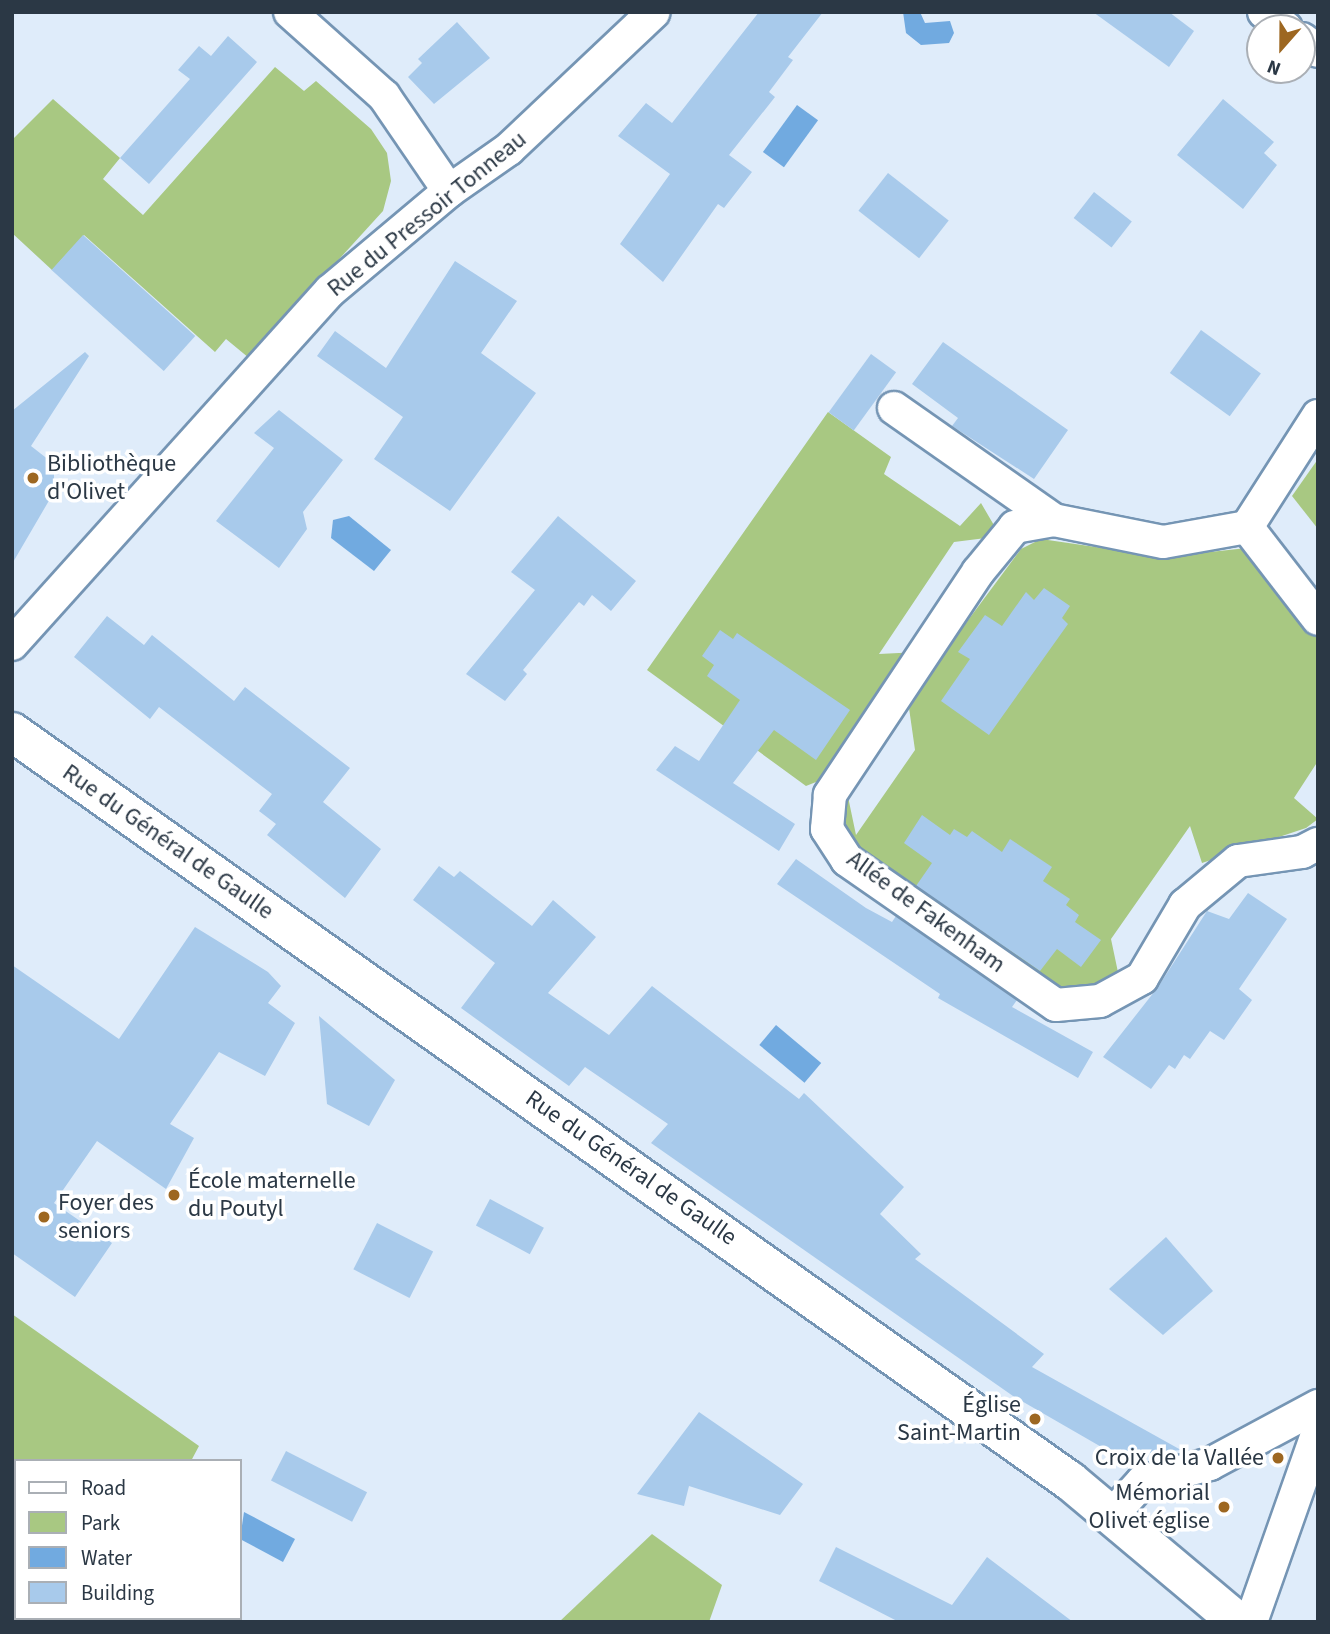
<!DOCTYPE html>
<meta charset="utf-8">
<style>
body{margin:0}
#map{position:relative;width:1330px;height:1634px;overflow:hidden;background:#dfecfa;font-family:"Source Sans 3",sans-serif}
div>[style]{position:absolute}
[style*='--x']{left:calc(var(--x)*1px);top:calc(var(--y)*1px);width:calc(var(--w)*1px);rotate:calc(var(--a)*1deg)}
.green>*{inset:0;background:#a8c882}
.water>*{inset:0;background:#71aae0;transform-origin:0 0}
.building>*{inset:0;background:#a8caeb;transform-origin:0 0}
.roads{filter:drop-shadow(2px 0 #7595b4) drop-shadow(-2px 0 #7595b4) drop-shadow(0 2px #7595b4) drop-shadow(0 -2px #7595b4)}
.minor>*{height:32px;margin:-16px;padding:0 16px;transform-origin:16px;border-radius:16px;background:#fff}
.secondary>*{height:38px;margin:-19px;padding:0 19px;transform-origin:19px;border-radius:19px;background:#fff}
.dots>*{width:19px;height:19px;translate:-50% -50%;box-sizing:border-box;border:4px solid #fff;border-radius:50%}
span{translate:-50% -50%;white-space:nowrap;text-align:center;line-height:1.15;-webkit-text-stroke:7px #fff;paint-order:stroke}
.street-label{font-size:24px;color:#2b3845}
.poi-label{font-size:24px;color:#2b3845}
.left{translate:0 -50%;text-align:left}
.right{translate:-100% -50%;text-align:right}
.frame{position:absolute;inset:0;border:14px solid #2b3845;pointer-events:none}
.legend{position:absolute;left:14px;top:1459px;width:228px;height:161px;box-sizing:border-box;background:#fff;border:2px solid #aaafb5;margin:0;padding:9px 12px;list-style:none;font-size:21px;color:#2b3845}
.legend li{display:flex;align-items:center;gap:14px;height:35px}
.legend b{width:35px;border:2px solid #aaafb5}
.north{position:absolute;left:1246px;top:14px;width:70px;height:70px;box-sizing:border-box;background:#fff;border:2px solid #aaafb5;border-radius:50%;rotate:201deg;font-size:19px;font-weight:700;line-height:28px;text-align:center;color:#2b3845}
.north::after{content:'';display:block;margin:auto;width:24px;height:32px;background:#9d6721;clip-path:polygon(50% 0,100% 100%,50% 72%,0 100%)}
</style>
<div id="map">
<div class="green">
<div style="clip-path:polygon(275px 67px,304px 91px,316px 81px,371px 129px,387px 153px,391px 181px,383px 211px,249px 358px,226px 339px,215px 352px,84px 235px,52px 270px,12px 233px,12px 140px,53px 99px,120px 158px,103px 179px,143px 215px)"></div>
<div style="clip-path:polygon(828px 412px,891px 457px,884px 474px,960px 526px,981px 503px,995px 527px,994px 537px,954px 542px,879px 654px,919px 652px,821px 780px,806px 786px,647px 670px)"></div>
<div style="clip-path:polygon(1318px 459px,1318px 529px,1292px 496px)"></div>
<div style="clip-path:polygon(1041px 539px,1164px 557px,1247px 548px,1318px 632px,1318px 761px,1294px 798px,1318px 819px,1306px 828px,1202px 863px,1190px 826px,1111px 939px,1119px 977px,1085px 991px,1058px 988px,846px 841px,839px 813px,847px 792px,856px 835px,915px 750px,908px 701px,1021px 549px)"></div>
<div style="clip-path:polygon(12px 1314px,199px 1446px,191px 1461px,16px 1461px,16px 1618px,106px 1622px,12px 1622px)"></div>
<div style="clip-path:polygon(652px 1534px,722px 1585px,709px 1622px,559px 1622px)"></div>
</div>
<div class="water">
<div style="clip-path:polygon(920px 12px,925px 23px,950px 21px,954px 33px,949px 43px,921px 45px,906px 33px,903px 12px)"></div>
<div style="left:797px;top:105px;width:26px;height:58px;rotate:36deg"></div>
<div style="clip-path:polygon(349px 516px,391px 550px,374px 571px,331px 538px,333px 520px)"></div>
<div style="left:776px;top:1025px;width:59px;height:26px;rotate:40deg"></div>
<div style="clip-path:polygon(244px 1512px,295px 1539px,283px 1562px,240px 1539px)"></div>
</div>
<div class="building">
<div style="clip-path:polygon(759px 12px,823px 12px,788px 57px,793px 60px,769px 92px,775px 97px,729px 155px,752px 172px,724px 208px,718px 204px,663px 282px,620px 244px,670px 174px,618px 136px,646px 103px,672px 123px)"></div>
<div style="clip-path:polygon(1093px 12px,1169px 12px,1194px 31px,1169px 67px)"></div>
<div style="clip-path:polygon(457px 22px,490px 58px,434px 104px,408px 77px,422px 63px,418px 59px)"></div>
<div style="clip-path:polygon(228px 36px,257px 62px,149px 184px,120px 158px,190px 79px,178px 70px,199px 46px,211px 56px)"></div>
<div style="clip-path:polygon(1223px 99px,1274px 142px,1264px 153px,1277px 165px,1243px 209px,1177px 155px)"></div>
<div style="left:888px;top:173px;width:77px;height:48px;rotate:38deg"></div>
<div style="left:1094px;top:192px;width:48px;height:33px;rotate:38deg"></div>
<div style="left:83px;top:235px;width:151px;height:47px;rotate:42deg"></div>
<div style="clip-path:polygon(455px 261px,517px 301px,481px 353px,536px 393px,450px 511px,374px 459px,403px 417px,317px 356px,335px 331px,386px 368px)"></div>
<div style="left:1201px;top:330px;width:74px;height:53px;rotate:36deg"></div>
<div style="clip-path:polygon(943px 342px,1068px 430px,1034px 479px,952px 426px,958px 418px,912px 384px)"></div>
<div style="clip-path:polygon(85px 352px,89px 356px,31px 446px,54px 464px,54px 492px,12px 564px,12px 411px)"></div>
<div style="left:871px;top:354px;width:31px;height:72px;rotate:36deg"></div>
<div style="clip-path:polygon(279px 410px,343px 460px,303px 512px,307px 529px,279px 568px,216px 521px,274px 448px,254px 433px)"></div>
<div style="clip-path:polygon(558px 516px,636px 581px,611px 611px,592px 595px,584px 606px,579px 602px,523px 670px,527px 674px,505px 701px,466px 674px,535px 590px,511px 572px)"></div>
<div style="clip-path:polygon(1044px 588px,1070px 606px,1062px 618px,1068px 624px,989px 735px,941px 701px,970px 659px,958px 652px,985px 615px,1002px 626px,1026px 592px,1034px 600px)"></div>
<div style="clip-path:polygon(107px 616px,144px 645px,152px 635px,234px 701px,245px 687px,350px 768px,323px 802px,381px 849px,345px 898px,267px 835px,276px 824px,259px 811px,272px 794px,159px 707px,150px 719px,74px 657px)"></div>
<div style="clip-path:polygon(720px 630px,733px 639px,737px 633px,850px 710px,816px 760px,774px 730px,733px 783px,795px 824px,779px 851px,656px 770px,675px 746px,699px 761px,740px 700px,707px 676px,714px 665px,702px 656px)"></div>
<div style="clip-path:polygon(922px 815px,950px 835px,954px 829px,967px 837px,972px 831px,1002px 852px,1010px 839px,1052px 867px,1043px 881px,1070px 899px,1066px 905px,1079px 915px,1075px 922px,1101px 940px,1081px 967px,1057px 949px,1040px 971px,916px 886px,932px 863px,904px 843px)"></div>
<div style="clip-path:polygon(796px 859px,866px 908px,892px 922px,896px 916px,1017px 1000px,1012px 1007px,1093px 1052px,1078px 1078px,938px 998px,940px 994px,777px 884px)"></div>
<div style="clip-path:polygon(439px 866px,454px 877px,460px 871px,532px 926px,553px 900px,596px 937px,548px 993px,609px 1035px,652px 986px,799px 1099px,804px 1093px,904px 1187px,880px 1214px,921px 1254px,915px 1259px,1044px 1354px,1032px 1367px,1181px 1450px,1117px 1456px,1013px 1396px,651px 1143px,668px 1124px,585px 1067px,569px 1086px,461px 1008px,495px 963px,413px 900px)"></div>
<div style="clip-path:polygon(1248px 893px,1287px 919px,1239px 989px,1252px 1000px,1224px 1040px,1210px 1031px,1190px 1059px,1184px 1055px,1175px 1069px,1169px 1065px,1151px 1089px,1103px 1057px,1158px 987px,1207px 911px,1229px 919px)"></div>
<div style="clip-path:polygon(195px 927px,268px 972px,281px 986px,268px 1003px,295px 1023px,265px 1076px,219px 1052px,170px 1124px,194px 1138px,166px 1189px,97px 1141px,54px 1203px,112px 1243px,75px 1297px,12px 1253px,12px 965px,119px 1039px)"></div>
<div style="clip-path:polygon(319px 1016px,395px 1080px,369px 1126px,327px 1104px)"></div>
<div style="left:490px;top:1199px;width:61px;height:30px;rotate:28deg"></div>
<div style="left:377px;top:1223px;width:63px;height:52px;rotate:27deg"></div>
<div style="clip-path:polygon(1166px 1237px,1213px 1291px,1163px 1335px,1109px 1289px)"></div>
<div style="clip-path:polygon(699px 1412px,803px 1484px,780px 1515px,689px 1486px,684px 1506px,637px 1494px)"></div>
<div style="left:286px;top:1451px;width:91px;height:33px;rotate:27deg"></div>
<div style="clip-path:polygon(836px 1547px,952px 1605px,987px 1557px,1073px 1622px,899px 1622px,819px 1581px)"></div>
</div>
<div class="roads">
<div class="minor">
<div style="--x:290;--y:12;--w:126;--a:41.8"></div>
<div style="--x:384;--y:96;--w:115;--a:55.6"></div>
<div style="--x:1264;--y:12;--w:27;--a:36"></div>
<div style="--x:1302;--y:39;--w:20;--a:37"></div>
<div style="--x:894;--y:408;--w:195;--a:35"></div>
<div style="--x:1318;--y:416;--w:132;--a:122.6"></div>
<div style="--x:1247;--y:527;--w:85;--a:169.9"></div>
<div style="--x:1163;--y:542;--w:111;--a:-168.6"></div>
<div style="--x:1054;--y:520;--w:40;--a:170"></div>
<div style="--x:1015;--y:527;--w:58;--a:129.4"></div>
<div style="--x:978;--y:572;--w:268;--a:123.6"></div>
<div style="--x:830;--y:795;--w:34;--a:95"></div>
<div style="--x:827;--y:829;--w:37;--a:57"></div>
<div style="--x:847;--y:860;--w:254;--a:34.8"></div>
<div style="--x:1056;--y:1005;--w:44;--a:-5.2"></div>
<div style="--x:1100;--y:1001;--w:48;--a:-28.7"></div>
<div style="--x:1142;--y:978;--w:85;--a:-59.5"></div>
<div style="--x:1185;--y:905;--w:69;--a:-39.7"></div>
<div style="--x:1238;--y:861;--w:65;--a:-8"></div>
<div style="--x:1302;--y:852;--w:18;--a:-27"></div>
<div style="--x:1247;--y:527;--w:116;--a:52.3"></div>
<div style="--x:12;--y:644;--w:475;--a:-48"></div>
<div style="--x:330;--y:291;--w:155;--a:-40"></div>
<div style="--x:449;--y:191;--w:73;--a:-35"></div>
<div style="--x:509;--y:149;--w:199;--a:-43.4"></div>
<div style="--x:1112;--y:1515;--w:45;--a:-47.7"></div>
<div style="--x:1142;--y:1482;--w:70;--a:-14.8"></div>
<div style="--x:1210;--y:1464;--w:123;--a:-28.2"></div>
<div style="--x:1251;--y:1622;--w:201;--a:-70.6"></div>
</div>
<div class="secondary">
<div style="--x:12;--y:732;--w:1296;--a:35.3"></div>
<div style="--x:1070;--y:1481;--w:219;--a:40"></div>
</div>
</div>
<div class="dots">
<div style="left:33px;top:478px;background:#9d6721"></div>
<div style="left:174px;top:1195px;background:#9d6721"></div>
<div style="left:44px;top:1217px;background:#9d6721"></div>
<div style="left:1035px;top:1419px;background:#9d6721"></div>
<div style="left:1278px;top:1458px;background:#9d6721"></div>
<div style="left:1224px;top:1507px;background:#9d6721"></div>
</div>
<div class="street-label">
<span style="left:427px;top:214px;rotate:-39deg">Rue du Pressoir Tonneau</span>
<span style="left:168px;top:842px;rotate:35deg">Rue du Général de Gaulle</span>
<span style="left:926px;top:912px;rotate:36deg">Allée de Fakenham</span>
<span style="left:631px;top:1168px;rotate:35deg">Rue du Général de Gaulle</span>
</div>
<div class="poi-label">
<span class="left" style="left:47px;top:478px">Bibliothèque<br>d'Olivet</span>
<span class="left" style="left:188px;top:1195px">École maternelle<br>du Poutyl</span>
<span class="left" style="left:58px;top:1217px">Foyer des<br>seniors</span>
<span class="right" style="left:1021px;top:1419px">Église<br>Saint-Martin</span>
<span class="right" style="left:1264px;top:1458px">Croix de la Vallée</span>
<span class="right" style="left:1210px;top:1507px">Mémorial<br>Olivet église</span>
</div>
<div class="frame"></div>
<ul class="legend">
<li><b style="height:9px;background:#fff"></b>Road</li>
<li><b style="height:19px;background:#a8c882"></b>Park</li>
<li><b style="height:19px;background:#71aae0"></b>Water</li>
<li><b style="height:19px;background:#a8caeb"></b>Building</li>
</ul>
<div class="north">N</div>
</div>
